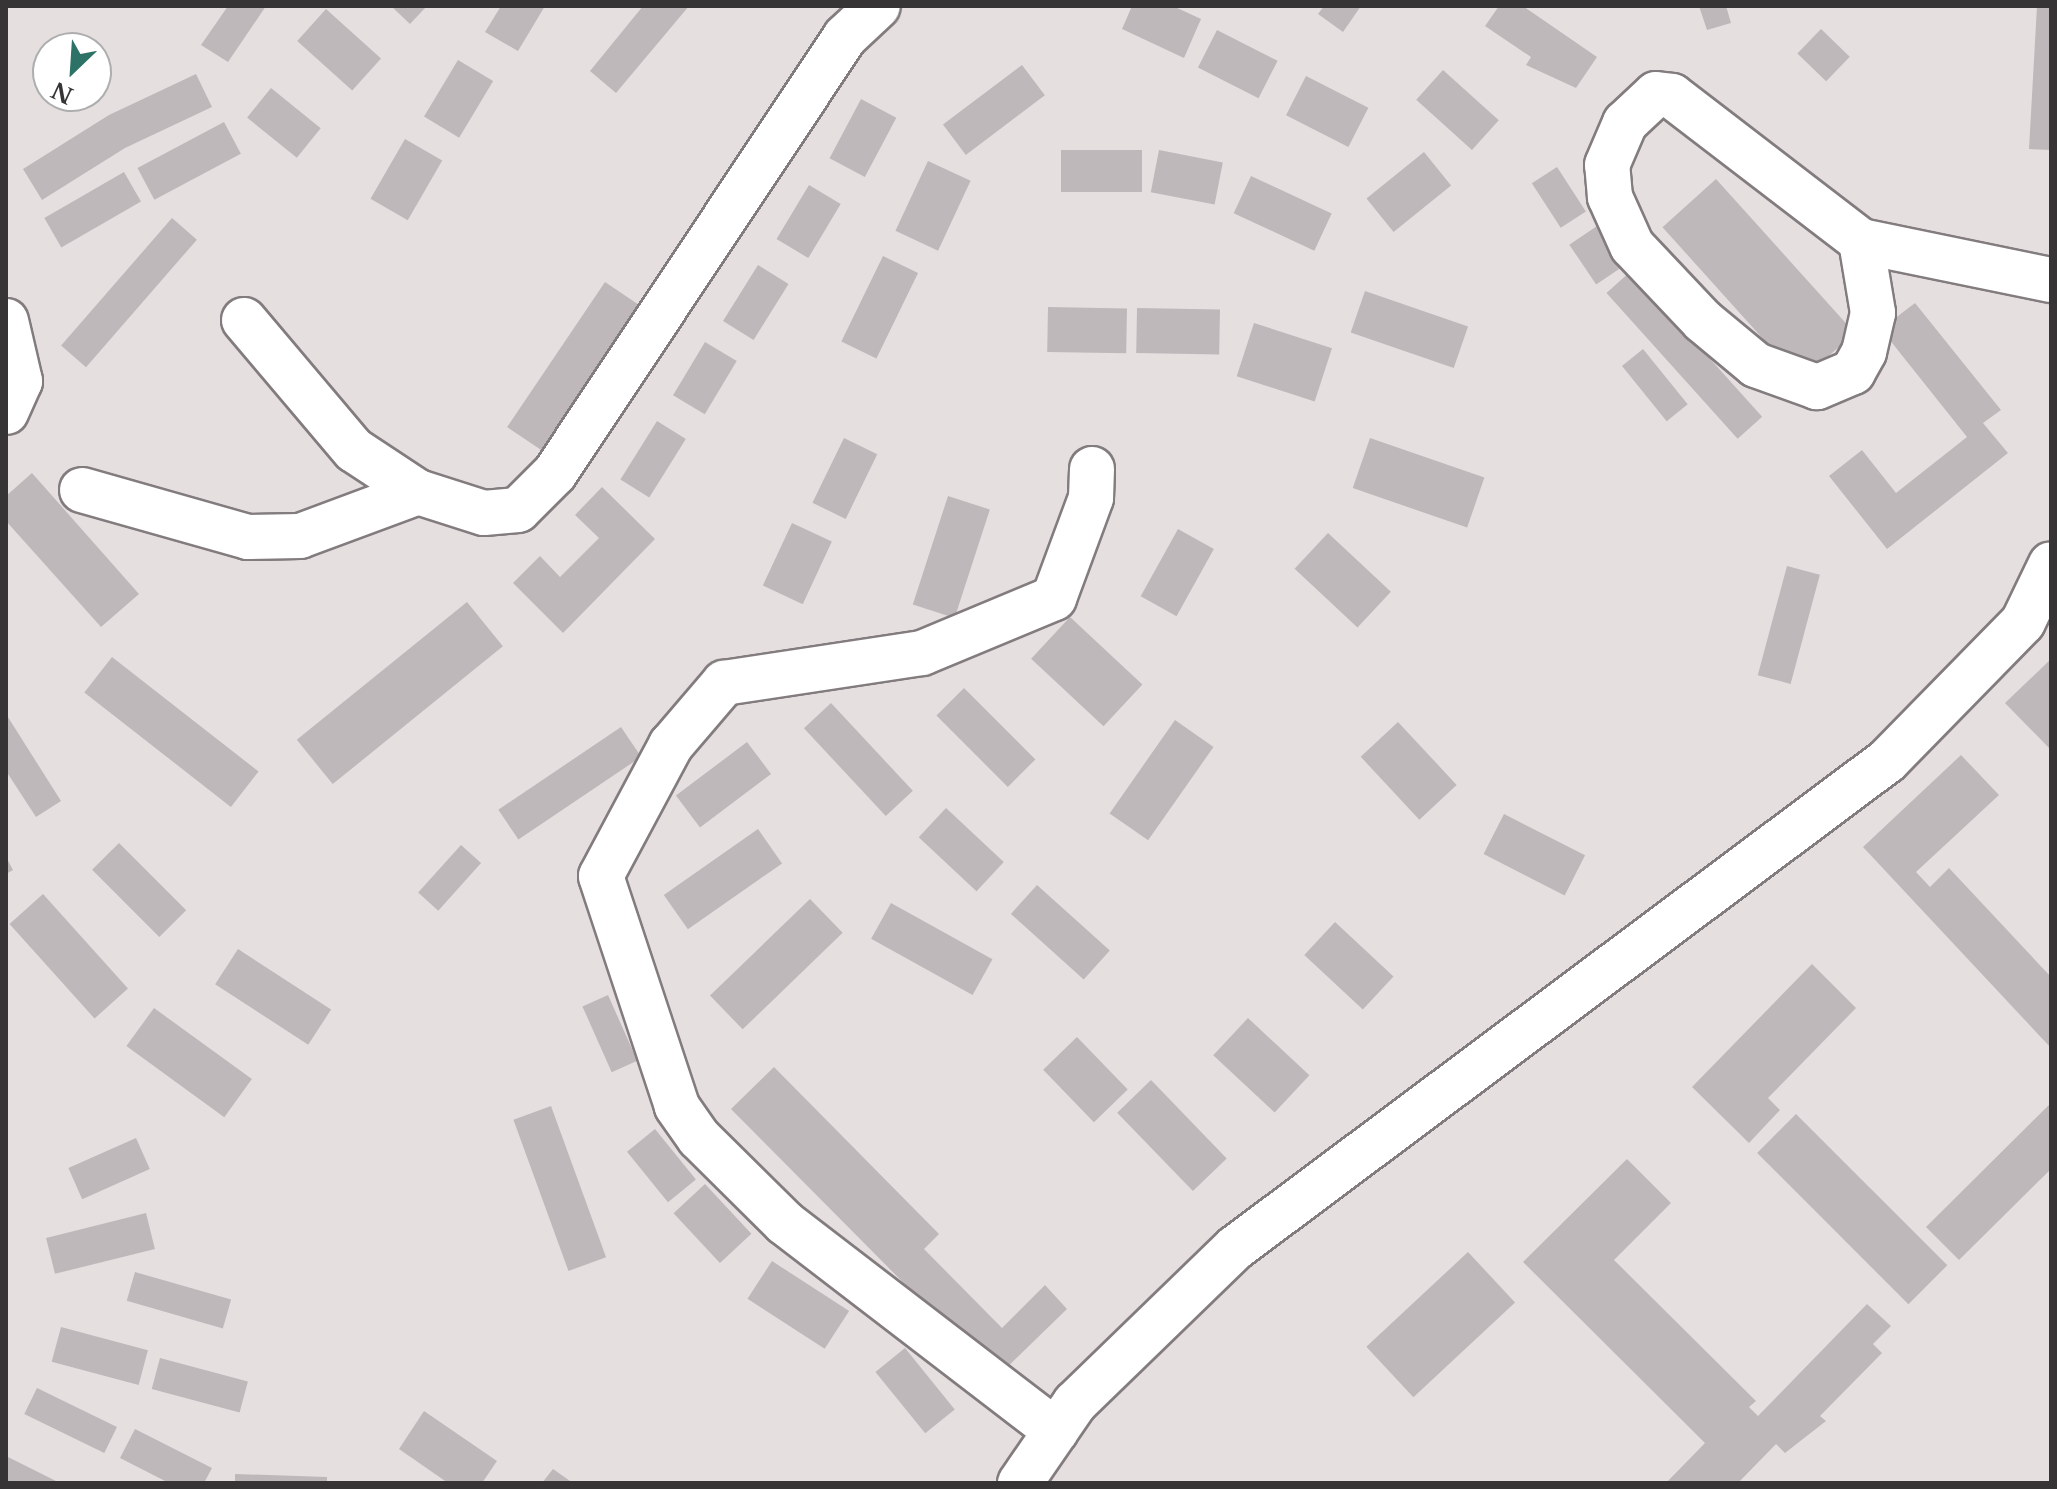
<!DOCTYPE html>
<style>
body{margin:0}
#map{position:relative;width:2057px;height:1489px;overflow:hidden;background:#e6dfe0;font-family:"Libre Baskerville",serif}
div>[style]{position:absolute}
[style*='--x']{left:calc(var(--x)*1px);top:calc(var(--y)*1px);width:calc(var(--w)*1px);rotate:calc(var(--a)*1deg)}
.building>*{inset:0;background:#bfb8ba;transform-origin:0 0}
.roads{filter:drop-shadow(2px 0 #837c7e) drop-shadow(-2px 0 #837c7e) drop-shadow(0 2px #837c7e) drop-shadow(0 -2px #837c7e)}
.minor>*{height:44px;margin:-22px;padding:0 22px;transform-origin:22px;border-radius:22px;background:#fff}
span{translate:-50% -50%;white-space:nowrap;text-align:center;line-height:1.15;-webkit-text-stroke:7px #fff;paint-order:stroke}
.frame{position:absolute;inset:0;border:8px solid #373435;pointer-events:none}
.north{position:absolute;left:32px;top:32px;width:80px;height:80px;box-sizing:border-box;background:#fff;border:2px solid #afaeae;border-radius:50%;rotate:205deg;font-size:22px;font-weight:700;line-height:32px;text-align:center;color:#373435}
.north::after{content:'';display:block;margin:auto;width:28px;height:36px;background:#2d7266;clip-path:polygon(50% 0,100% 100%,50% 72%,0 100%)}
</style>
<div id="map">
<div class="building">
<div style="clip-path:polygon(228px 6px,266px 6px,228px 62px,201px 45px)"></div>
<div style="clip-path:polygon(391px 6px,427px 6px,410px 24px)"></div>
<div style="clip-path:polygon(501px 6px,545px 6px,518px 51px,485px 32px)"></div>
<div style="clip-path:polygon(643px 6px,689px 6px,616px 93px,590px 71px)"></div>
<div style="clip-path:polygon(1132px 6px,1173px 6px,1201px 19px,1184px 58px,1122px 29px)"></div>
<div style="clip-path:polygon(1324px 6px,1361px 6px,1343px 32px,1318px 14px)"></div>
<div style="clip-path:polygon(1499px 6px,1523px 6px,1597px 57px,1576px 88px,1526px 65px,1531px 57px,1485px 26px)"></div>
<div style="clip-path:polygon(1699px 6px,1726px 6px,1731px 23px,1707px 30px)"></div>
<div style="clip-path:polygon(2037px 6px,2051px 6px,2051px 150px,2029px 149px)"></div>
<div style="left:326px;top:9px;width:74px;height:43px;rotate:42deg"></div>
<div style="left:1821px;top:29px;width:40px;height:34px;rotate:44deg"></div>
<div style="left:1217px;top:30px;width:68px;height:42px;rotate:27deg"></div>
<div style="left:458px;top:60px;width:41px;height:66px;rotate:31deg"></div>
<div style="left:1022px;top:65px;width:38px;height:99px;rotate:53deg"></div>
<div style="left:1443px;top:70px;width:75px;height:40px;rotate:42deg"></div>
<div style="clip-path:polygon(196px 74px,212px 107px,125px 148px,42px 200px,23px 169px,109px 115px)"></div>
<div style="left:1306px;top:76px;width:70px;height:44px;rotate:27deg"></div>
<div style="left:271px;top:88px;width:64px;height:38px;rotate:39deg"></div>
<div style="left:861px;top:99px;width:40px;height:67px;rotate:28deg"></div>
<div style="left:224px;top:122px;width:36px;height:98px;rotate:62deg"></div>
<div style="left:405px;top:139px;width:43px;height:69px;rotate:30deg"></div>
<div style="left:1142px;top:150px;width:42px;height:81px;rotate:90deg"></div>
<div style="left:1159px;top:150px;width:65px;height:43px;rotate:11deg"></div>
<div style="left:1424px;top:152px;width:43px;height:74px;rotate:51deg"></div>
<div style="left:928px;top:161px;width:47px;height:77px;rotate:25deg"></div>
<div style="left:1557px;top:167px;width:53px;height:30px;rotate:57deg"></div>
<div style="left:124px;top:172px;width:34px;height:92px;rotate:60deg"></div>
<div style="left:1251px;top:176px;width:89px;height:41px;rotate:25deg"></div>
<div style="left:1716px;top:179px;width:207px;height:72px;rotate:48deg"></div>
<div style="left:809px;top:185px;width:37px;height:63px;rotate:31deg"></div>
<div style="left:172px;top:218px;width:33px;height:169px;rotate:41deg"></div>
<div style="left:1600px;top:224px;width:48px;height:37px;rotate:56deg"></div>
<div style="left:883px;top:256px;width:39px;height:95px;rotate:26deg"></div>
<div style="left:758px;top:265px;width:36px;height:66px;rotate:32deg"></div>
<div style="left:1631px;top:271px;width:196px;height:33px;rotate:48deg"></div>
<div style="left:605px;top:282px;width:42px;height:175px;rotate:34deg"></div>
<div style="left:1365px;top:291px;width:109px;height:44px;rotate:19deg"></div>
<div style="clip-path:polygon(1915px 303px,2001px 410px,1983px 423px,2008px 453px,1887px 549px,1829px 476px,1862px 450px,1896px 493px,1967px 437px,1881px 329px)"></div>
<div style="left:1048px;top:307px;width:79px;height:45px;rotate:1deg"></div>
<div style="left:1137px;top:308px;width:83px;height:45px;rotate:1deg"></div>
<div style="left:1254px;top:323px;width:82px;height:56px;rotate:18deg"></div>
<div style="left:705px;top:342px;width:37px;height:62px;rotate:31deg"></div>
<div style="left:1643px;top:349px;width:71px;height:27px;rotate:51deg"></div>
<div style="left:657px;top:421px;width:34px;height:69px;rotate:32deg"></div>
<div style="left:844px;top:438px;width:37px;height:72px;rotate:26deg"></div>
<div style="left:1370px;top:438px;width:121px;height:53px;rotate:19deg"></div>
<div style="clip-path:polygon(32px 473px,139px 594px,101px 627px,6px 521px,6px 496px)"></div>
<div style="clip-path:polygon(602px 487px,655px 539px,563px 633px,513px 583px,540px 556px,560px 577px,599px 538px,575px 515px)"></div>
<div style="left:948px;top:496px;width:44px;height:114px;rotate:18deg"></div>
<div style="left:792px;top:523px;width:44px;height:69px;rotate:25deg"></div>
<div style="left:1178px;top:529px;width:41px;height:77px;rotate:29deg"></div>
<div style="left:1328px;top:533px;width:86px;height:49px;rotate:43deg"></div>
<div style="left:1787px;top:566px;width:34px;height:113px;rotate:15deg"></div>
<div style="left:467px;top:602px;width:57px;height:219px;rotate:51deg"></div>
<div style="left:1070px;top:617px;width:99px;height:57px;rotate:43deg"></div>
<div style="left:112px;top:657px;width:186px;height:45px;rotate:38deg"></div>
<div style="clip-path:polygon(2051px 659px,2051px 750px,2005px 703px)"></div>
<div style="left:964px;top:688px;width:101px;height:39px;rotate:45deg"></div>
<div style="left:831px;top:703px;width:120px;height:37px;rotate:47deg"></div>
<div style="clip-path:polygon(6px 714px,61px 801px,36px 817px,6px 771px)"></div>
<div style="left:1175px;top:720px;width:47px;height:114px;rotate:35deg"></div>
<div style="left:1398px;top:722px;width:86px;height:51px;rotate:47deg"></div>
<div style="left:621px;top:727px;width:36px;height:148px;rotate:56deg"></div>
<div style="left:747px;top:742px;width:40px;height:89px;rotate:53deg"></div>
<div style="clip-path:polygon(1961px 755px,1999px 795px,1916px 872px,1930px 887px,1949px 868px,2051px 977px,2051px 1048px,1863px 847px)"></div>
<div style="left:946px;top:808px;width:79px;height:40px;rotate:43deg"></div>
<div style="left:1504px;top:814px;width:91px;height:45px;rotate:27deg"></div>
<div style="left:758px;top:829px;width:42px;height:115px;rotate:55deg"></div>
<div style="left:119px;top:843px;width:95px;height:38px;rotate:45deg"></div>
<div style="left:461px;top:845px;width:27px;height:64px;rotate:42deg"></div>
<div style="clip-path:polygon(6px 857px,13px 870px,6px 874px)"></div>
<div style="left:1037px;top:885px;width:98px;height:39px;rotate:42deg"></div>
<div style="left:43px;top:894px;width:127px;height:45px;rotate:48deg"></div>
<div style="left:810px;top:899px;width:47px;height:139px;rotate:46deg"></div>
<div style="left:891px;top:903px;width:116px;height:41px;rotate:29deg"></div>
<div style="left:1335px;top:922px;width:80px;height:45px;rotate:43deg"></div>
<div style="left:238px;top:949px;width:111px;height:42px;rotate:33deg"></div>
<div style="clip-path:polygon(1812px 964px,1856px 1008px,1768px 1098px,1780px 1110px,1749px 1143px,1692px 1087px)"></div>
<div style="left:608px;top:995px;width:72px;height:28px;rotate:66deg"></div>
<div style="left:154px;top:1008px;width:121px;height:47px;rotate:36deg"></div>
<div style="left:1248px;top:1018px;width:84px;height:51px;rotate:43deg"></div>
<div style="left:1077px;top:1037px;width:73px;height:47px;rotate:46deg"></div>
<div style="clip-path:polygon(774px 1067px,939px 1234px,924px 1249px,1002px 1328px,1045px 1285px,1067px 1309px,997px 1377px,731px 1109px)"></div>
<div style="left:1151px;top:1080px;width:109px;height:47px;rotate:46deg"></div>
<div style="clip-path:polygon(2051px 1103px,2051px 1169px,1959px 1260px,1926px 1227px)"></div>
<div style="left:551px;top:1106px;width:161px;height:40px;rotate:70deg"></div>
<div style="left:1796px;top:1114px;width:214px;height:55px;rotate:45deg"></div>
<div style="left:655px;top:1129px;width:65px;height:36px;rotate:51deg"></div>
<div style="left:136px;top:1138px;width:34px;height:74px;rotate:66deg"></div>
<div style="clip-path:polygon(1627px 1159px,1671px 1203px,1614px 1260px,1756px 1401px,1749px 1407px,1758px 1416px,1867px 1304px,1891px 1326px,1873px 1344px,1882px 1353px,1820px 1416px,1826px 1421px,1785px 1453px,1776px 1444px,1738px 1483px,1666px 1483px,1705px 1443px,1523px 1262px)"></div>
<div style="left:705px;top:1184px;width:68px;height:43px;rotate:47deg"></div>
<div style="left:146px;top:1213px;width:37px;height:103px;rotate:76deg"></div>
<div style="left:1468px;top:1252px;width:69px;height:139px;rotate:47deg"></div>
<div style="left:772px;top:1261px;width:92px;height:45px;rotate:33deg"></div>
<div style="left:135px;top:1272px;width:100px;height:30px;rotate:16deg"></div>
<div style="left:61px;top:1327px;width:90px;height:36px;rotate:15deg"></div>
<div style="left:905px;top:1348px;width:79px;height:38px;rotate:51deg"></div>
<div style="left:160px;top:1358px;width:91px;height:32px;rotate:15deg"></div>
<div style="left:37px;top:1388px;width:89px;height:29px;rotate:26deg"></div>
<div style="clip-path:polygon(424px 1411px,497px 1461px,482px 1483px,448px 1483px,399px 1449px)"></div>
<div style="clip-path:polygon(135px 1429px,212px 1468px,204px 1483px,169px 1483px,120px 1458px)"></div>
<div style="clip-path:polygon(6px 1456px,60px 1483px,6px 1483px)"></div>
<div style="clip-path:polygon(553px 1469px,573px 1483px,542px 1483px)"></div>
<div style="clip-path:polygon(235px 1474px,327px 1477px,327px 1483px,235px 1483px)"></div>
</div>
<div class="roads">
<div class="minor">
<div style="--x:1861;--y:241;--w:73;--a:80.5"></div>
<div style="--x:1873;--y:313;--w:40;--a:103"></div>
<div style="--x:1864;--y:352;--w:23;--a:119"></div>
<div style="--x:1853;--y:372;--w:39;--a:157"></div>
<div style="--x:1817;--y:387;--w:65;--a:-160.2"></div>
<div style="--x:1756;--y:365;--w:69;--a:-140.3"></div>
<div style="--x:1703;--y:321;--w:103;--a:-133.4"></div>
<div style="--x:1632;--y:246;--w:54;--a:-114.2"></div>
<div style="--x:1610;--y:197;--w:32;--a:-95"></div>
<div style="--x:1607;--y:165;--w:46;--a:-66.8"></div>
<div style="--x:1625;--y:123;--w:42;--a:-43.1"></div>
<div style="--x:1656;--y:94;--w:16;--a:7"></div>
<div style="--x:1672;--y:96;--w:238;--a:37.5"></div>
<div style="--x:1861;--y:241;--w:194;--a:11.6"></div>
<div style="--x:244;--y:320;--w:170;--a:49.8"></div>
<div style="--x:354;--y:450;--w:77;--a:33.3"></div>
<div style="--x:418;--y:492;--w:69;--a:17.7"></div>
<div style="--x:484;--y:513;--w:34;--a:-5"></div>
<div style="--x:518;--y:510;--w:52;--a:-45"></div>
<div style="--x:555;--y:473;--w:524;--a:-56.37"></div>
<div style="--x:845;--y:37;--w:45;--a:-43.2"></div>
<div style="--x:6;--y:321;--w:62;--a:76.9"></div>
<div style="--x:20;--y:381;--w:34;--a:114"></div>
<div style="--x:82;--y:490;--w:173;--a:15.8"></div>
<div style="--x:248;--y:537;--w:52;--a:-1.1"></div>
<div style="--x:300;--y:536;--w:126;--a:-20.4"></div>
<div style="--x:1056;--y:1431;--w:342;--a:-142.5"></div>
<div style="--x:785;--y:1223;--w:121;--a:-135.3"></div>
<div style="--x:699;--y:1138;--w:39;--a:-125"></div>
<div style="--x:677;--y:1106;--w:242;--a:-108.3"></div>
<div style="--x:601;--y:876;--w:149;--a:-61.9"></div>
<div style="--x:671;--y:745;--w:82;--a:-49.5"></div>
<div style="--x:724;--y:683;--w:200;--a:-8.6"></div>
<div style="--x:922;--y:653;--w:143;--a:-22.6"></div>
<div style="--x:1054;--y:598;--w:107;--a:-69.7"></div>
<div style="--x:1091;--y:498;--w:29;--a:-88"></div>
<div style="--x:1020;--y:1483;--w:97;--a:-55.5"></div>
<div style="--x:1075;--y:1403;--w:223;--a:-44.1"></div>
<div style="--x:1235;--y:1248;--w:814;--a:-36.76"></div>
<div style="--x:1887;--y:761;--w:194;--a:-45.6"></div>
<div style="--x:2023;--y:622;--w:64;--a:-64.2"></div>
</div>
</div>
<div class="frame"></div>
<div class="north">N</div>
</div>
